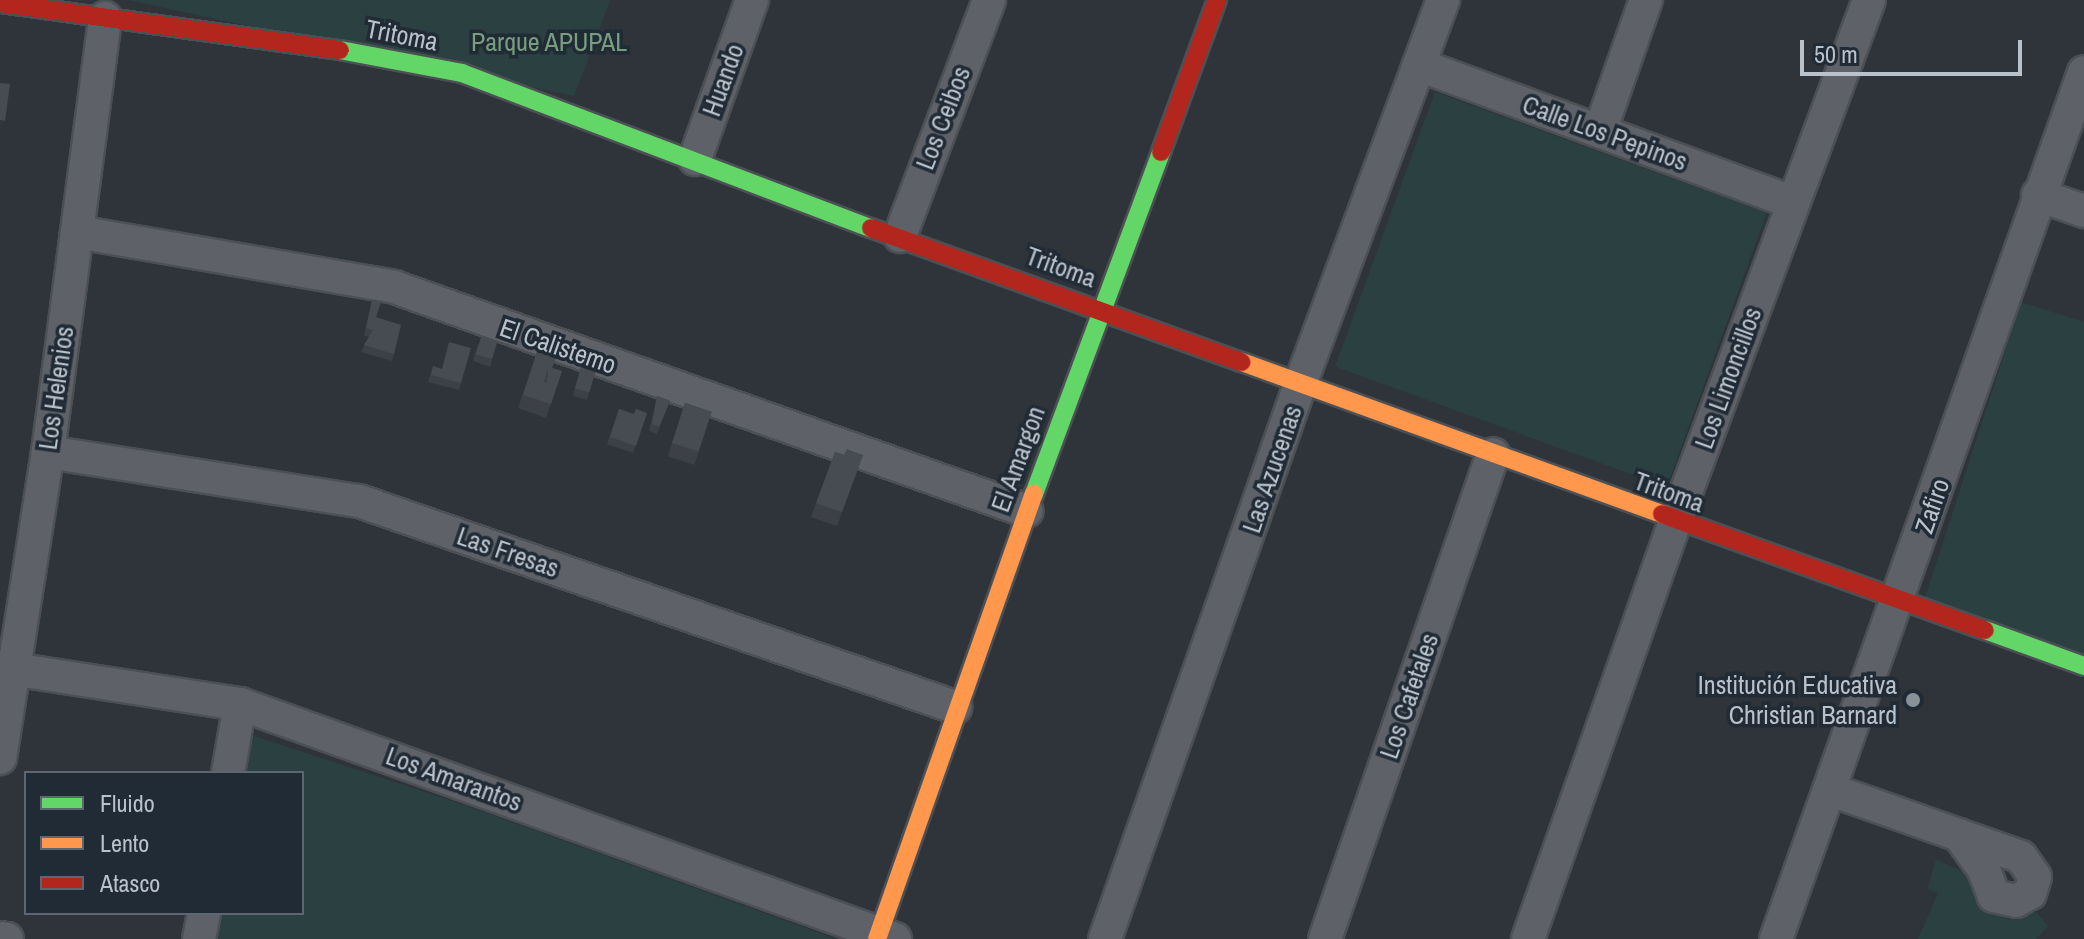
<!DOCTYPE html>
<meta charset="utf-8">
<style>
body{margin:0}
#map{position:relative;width:2084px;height:939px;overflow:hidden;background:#2e343a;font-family:"Archivo Narrow",sans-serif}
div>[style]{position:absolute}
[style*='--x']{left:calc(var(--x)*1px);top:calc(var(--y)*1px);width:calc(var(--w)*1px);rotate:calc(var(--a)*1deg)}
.green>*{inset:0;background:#2b4141;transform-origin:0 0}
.roads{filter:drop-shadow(2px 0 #4c5055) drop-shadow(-2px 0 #4c5055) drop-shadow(0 2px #4c5055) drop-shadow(0 -2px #4c5055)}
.street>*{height:32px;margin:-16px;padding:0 16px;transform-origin:16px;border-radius:16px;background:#5e6268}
.fast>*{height:18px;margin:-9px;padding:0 9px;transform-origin:9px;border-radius:9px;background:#63d668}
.slow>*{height:18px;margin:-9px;padding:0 9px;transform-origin:9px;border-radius:9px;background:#ff974d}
.jam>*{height:18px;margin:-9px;padding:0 9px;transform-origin:9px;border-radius:9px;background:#b3261e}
.wall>*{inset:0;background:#3d4147;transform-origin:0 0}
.shaded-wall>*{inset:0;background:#323539}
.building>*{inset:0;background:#474c52;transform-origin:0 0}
.dots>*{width:22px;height:22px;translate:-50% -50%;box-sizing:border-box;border:4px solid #212b36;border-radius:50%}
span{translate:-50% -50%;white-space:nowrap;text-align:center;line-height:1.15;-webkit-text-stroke:7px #212b36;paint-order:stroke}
.street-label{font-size:26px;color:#b9c1ca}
.park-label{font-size:26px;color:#799e7f}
.poi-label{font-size:26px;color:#b9c1ca}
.right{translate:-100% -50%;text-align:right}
.legend{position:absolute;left:24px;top:771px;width:280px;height:144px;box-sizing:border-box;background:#212b36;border:2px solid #5e6771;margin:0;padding:10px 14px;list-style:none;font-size:24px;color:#b9c1ca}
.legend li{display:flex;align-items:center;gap:16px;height:40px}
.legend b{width:40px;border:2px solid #5e6771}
.scale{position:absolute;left:1800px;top:40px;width:222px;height:36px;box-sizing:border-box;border:4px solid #b9c1ca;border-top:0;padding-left:10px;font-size:24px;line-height:28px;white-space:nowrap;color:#b9c1ca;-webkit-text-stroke:6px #212b36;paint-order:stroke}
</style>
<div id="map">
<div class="green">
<div style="clip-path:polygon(128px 0,607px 0,610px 1px,574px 96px)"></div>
<div style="left:1435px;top:92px;width:353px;height:292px;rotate:20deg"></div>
<div style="clip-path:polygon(2021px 302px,2084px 322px,2084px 660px,1922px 607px)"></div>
<div style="clip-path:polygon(239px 731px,464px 805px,836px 939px,204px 939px,208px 913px,302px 913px,302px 773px,232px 773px)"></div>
<div style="clip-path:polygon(1936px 860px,1962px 871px,1990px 910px,2010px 920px,2036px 912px,2048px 926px,2036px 939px,1918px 939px,1938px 893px,1927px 889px)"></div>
</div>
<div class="roads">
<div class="street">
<div style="--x:1419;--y:65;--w:397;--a:20.2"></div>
<div style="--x:1600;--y:131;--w:139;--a:-70.7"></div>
<div style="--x:695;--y:159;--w:169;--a:-70.3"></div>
<div style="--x:2038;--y:195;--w:49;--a:19.2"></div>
<div style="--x:77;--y:232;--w:322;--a:9.8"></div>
<div style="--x:394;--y:287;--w:671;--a:19.49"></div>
<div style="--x:900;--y:236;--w:252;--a:-69.3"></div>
<div style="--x:48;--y:452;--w:315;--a:9"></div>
<div style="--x:359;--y:501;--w:631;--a:19.07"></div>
<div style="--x:0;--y:667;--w:243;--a:8.8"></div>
<div style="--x:240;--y:704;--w:696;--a:19.74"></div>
<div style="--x:0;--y:758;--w:310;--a:-81.1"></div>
<div style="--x:48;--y:452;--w:438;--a:-82.5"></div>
<div style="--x:228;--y:773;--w:70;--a:-80.1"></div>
<div style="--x:1831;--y:790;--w:201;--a:19.4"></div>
<div style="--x:2021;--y:857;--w:24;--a:55"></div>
<div style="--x:2035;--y:877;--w:17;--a:107"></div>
<div style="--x:2030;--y:893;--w:16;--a:150"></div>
<div style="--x:2016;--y:901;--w:23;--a:-167"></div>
<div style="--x:1994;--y:896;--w:30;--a:-111"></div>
<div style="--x:1983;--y:868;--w:41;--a:-126"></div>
<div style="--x:0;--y:938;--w:7;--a:8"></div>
<div style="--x:199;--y:939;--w:26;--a:-79"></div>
<div style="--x:1105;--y:939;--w:590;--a:-70.61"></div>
<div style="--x:1301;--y:382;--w:408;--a:-69.6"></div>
<div style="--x:1325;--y:939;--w:513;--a:-70.89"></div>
<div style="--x:1528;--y:939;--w:442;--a:-70.6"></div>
<div style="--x:1675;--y:522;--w:557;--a:-69.61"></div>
<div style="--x:1776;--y:939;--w:920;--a:-70.44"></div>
</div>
<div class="fast">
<div style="--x:340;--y:50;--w:124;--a:10.7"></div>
<div style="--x:462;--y:73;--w:437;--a:20.8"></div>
<div style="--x:1034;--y:494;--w:365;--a:-69.6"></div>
<div style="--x:1985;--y:630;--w:105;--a:20"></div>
</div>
<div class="slow">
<div style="--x:1242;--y:362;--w:447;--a:19.9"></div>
<div style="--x:877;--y:939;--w:472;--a:-70.6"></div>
</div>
<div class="jam">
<div style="--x:0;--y:3;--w:343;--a:7.9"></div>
<div style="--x:1161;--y:152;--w:162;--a:-69.8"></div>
<div style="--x:871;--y:228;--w:394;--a:19.9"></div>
<div style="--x:1662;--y:514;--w:343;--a:19.8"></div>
</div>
</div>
<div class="wall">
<div style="clip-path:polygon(372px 300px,376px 317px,394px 354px,392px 361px,361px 352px,369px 337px,364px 335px)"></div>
<div style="clip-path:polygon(478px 344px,492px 360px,490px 367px,473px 361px)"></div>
<div style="clip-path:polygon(537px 352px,553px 368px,562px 371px,546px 418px,518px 408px)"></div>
<div style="clip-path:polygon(433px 366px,461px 383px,459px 390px,428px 382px)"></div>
<div style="left:581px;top:367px;width:15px;height:30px;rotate:16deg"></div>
<div style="clip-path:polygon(657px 396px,670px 401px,657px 434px,649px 431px)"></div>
<div style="left:685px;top:403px;width:28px;height:56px;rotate:18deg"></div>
<div style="clip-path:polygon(619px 409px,634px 414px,647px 413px,633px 453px,607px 444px)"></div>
<div style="clip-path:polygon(835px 452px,844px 455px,863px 455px,837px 526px,811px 517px)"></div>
</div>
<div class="shaded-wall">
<div style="clip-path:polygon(0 120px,5px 121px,0 134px)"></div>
</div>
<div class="building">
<div style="clip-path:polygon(0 83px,10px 84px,5px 121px,0 120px)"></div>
<div style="clip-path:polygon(372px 300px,381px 302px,376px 317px,401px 325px,394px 354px,364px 345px,373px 330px,366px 328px)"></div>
<div style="left:481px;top:337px;width:17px;height:18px;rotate:17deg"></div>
<div style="clip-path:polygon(449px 342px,471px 348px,461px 383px,431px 375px,433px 366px,442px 369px)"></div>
<div style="clip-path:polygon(evenodd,537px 352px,556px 358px,552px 368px,562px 371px,551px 404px,523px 395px,537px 352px,548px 368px,547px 383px,544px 382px,548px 368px)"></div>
<div style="left:581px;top:367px;width:15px;height:22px;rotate:16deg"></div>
<div style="clip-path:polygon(657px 396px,670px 401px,659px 427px,652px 424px)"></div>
<div style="left:685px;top:403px;width:28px;height:42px;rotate:18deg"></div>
<div style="clip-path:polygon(619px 409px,634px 414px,636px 409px,647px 413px,636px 446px,610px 437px)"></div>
<div style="clip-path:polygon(847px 449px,863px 455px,842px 512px,816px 503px,835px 452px,844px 455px)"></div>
</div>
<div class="dots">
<div style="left:1913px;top:700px;background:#889098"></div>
</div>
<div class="street-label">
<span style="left:402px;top:35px;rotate:11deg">Tritoma</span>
<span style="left:723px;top:80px;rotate:-70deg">Huando</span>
<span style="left:943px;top:118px;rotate:-69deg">Los Ceibos</span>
<span style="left:1605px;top:133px;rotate:20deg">Calle Los Pepinos</span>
<span style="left:1061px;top:267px;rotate:20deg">Tritoma</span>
<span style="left:558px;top:346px;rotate:19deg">El Calistemo</span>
<span style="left:1728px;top:378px;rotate:-70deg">Los Limoncillos</span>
<span style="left:56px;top:388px;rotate:-82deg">Los Helenios</span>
<span style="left:1018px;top:459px;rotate:-70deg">El Amargon</span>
<span style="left:1272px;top:469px;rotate:-71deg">Las Azucenas</span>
<span style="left:1669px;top:492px;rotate:20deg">Tritoma</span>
<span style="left:1932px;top:506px;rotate:-71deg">Zafiro</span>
<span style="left:508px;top:552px;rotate:19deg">Las Fresas</span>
<span style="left:1409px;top:696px;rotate:-71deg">Los Cafetales</span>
<span style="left:454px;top:779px;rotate:20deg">Los Amarantos</span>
</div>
<div class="park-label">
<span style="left:549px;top:42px">Parque APUPAL</span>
</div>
<div class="poi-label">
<span class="right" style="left:1897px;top:700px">Institución Educativa<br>Christian Barnard</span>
</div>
<ul class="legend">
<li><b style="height:10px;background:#63d668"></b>Fluido</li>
<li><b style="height:10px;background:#ff974d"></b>Lento</li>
<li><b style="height:10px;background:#b3261e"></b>Atasco</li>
</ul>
<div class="scale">50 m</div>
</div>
